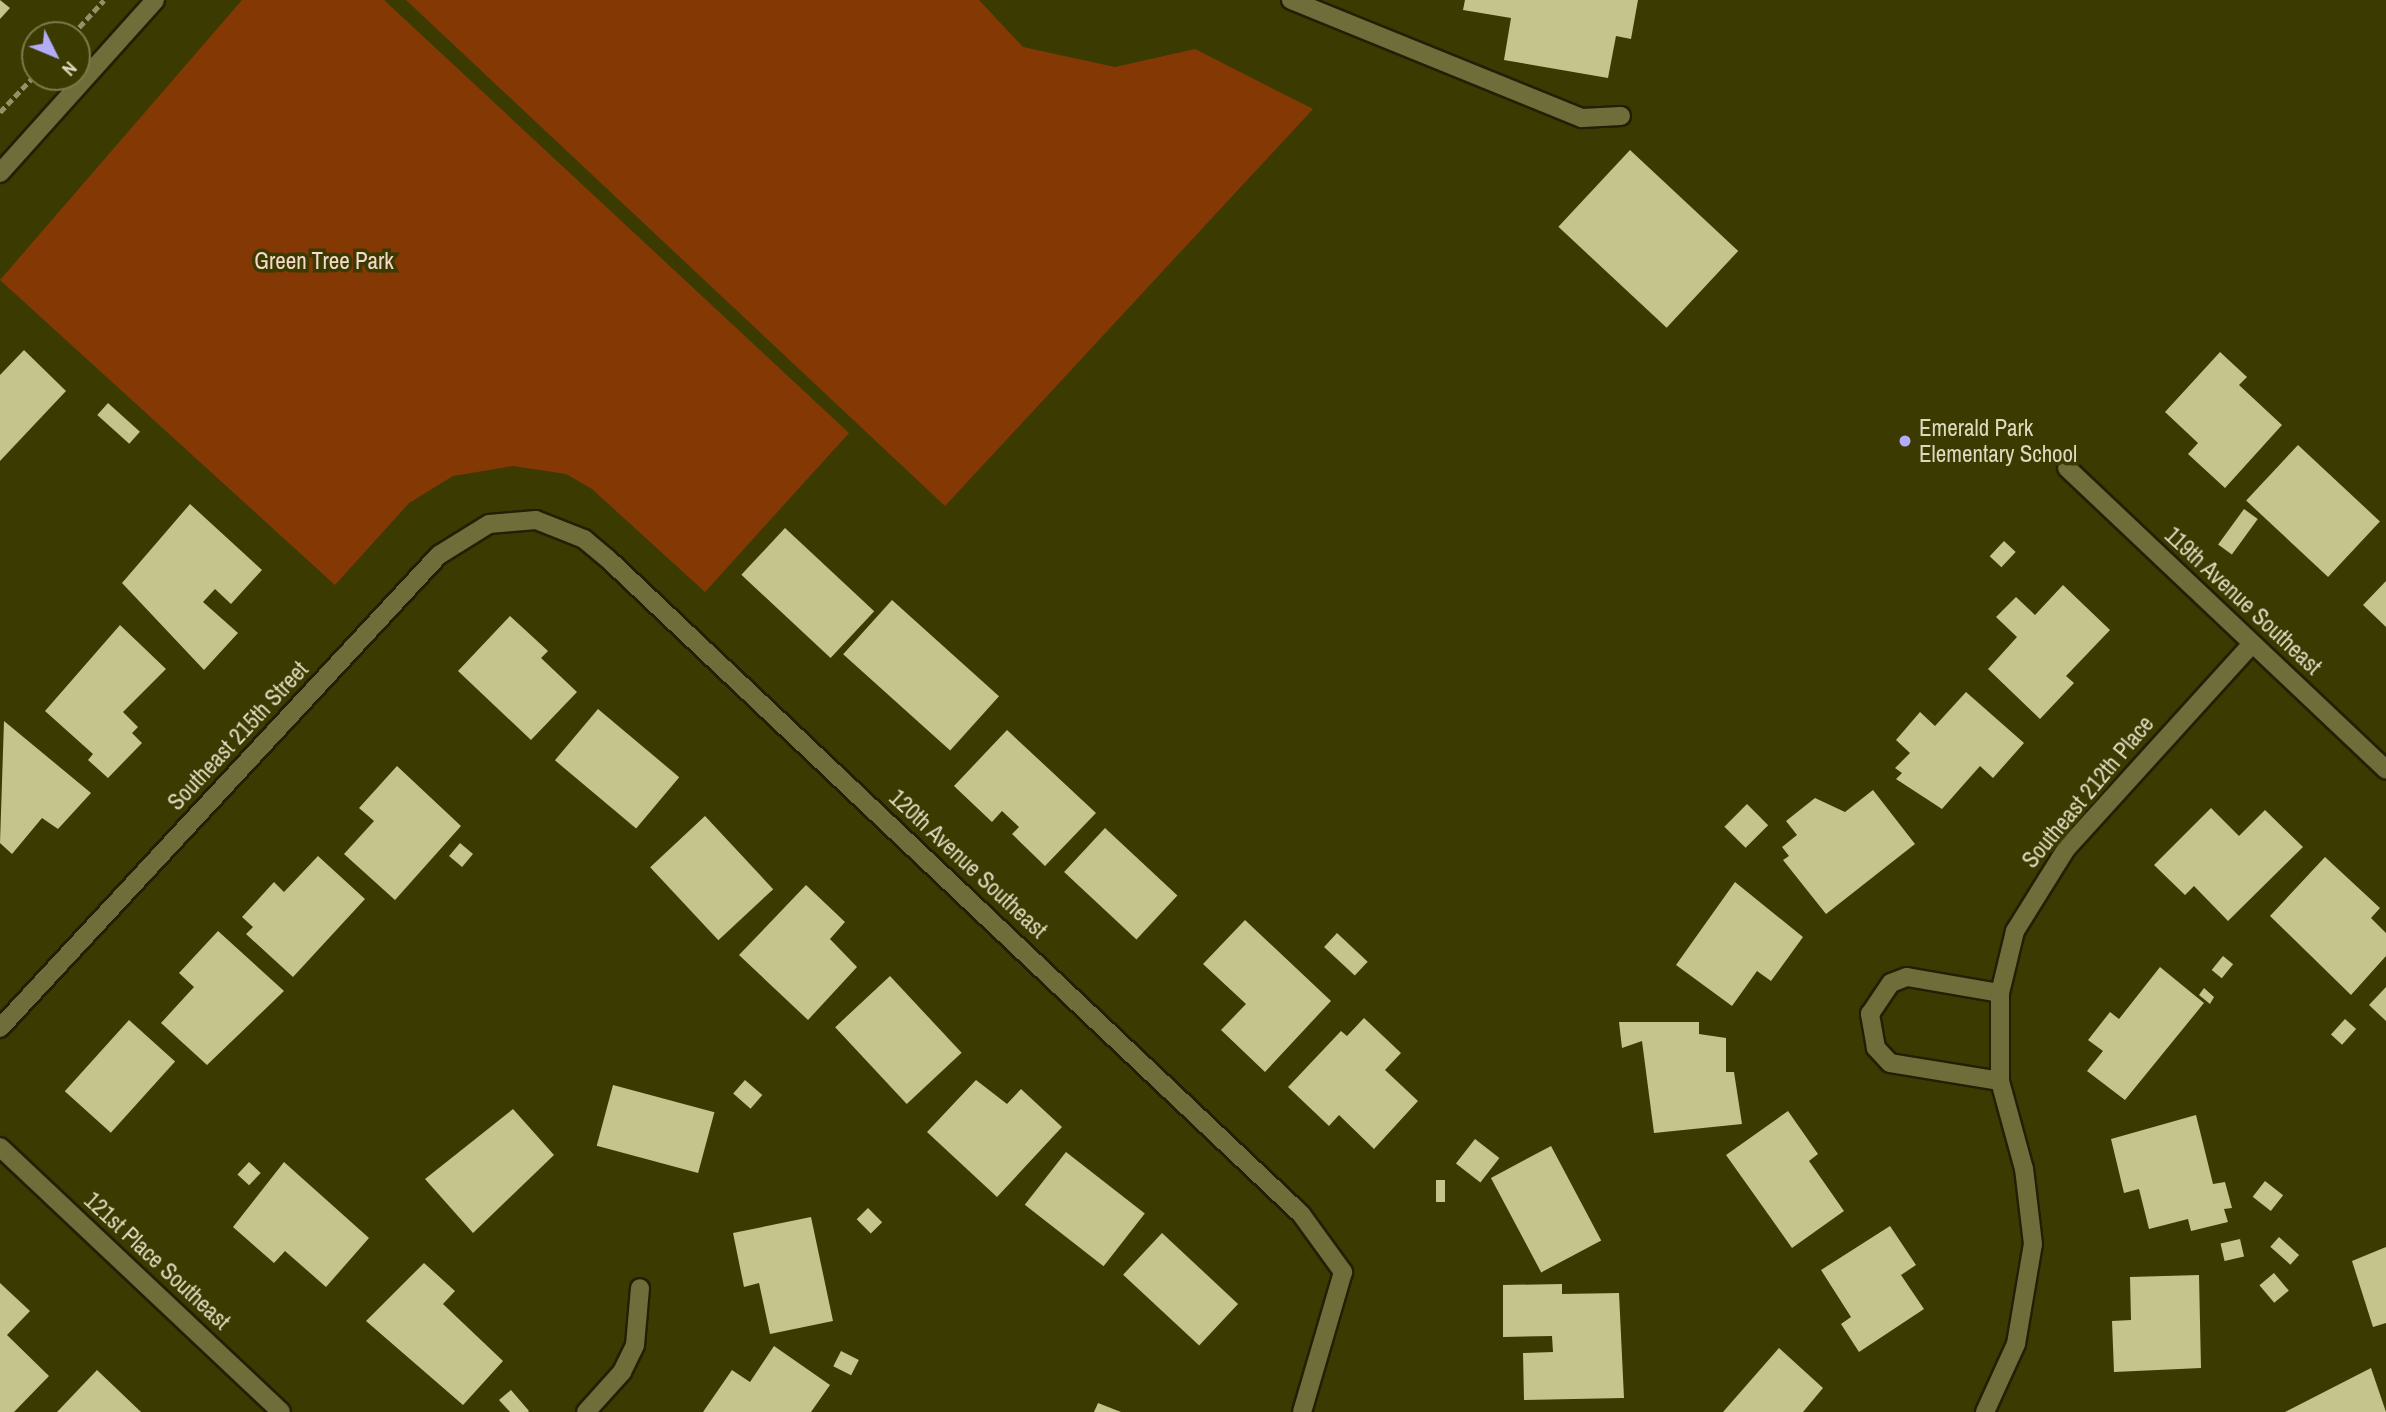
<!DOCTYPE html>
<style>
body{margin:0}
#map{position:relative;width:2386px;height:1412px;overflow:hidden;background:#3b3a00;font-family:"Archivo Narrow",sans-serif}
div>[style]{position:absolute}
[style*='--x']{left:calc(var(--x)*1px);top:calc(var(--y)*1px);width:calc(var(--w)*1px);rotate:calc(var(--a)*1deg)}
.green>*{inset:0;background:#843905}
.building>*{inset:0;background:#c4c48d;transform-origin:0 0}
.path>*{height:4.5px;margin-top:-2.25px;transform-origin:0;background:repeating-linear-gradient(90deg,#929269 0 7px,transparent 0 10.5px)}
.roads{filter:drop-shadow(2px 0 #212005) drop-shadow(-2px 0 #212005) drop-shadow(0 2px #212005) drop-shadow(0 -2px #212005)}
.service>*{height:18px;margin:-9px;padding:0 9px;transform-origin:9px;border-radius:9px;background:#6f6e3a}
.minor>*{height:18px;margin:-9px;padding:0 9px;transform-origin:9px;border-radius:9px;background:#6f6e3a}
.dots>*{width:19px;height:19px;translate:-50% -50%;box-sizing:border-box;border:4px solid #3b3a00;border-radius:50%}
span{translate:-50% -50%;white-space:nowrap;text-align:center;line-height:1.15;-webkit-text-stroke:7px #3b3a00;paint-order:stroke}
.park-label{font-size:23px;color:#f6d9ca}
.poi-label{font-size:23px;color:#dadabf}
.left{translate:0 -50%;text-align:left}
.street-label{font-size:23px;color:#dadabf}
.north{position:absolute;left:21px;top:21px;width:70px;height:70px;box-sizing:border-box;background:#3b3a00;border:2px solid #7b7a4c;border-radius:50%;rotate:133deg;font-size:19px;font-weight:700;line-height:28px;text-align:center;color:#dadabf}
.north::after{content:'';display:block;margin:auto;width:24px;height:32px;background:#b3acf9;clip-path:polygon(50% 0,100% 100%,50% 72%,0 100%)}
</style>
<div id="map">
<div class="green">
<div style="clip-path:polygon(242px 0,384px 0,849px 433px,705px 592px,592px 489px,566px 474px,513px 466px,453px 476px,409px 503px,335px 585px,0 280px)"></div>
<div style="clip-path:polygon(406px 0,979px 0,1023px 47px,1115px 67px,1195px 49px,1313px 109px,945px 506px)"></div>
</div>
<div class="building">
<div style="clip-path:polygon(0 0,10px 8px,0 19px)"></div>
<div style="clip-path:polygon(1465px 0,1638px 0,1631px 39px,1616px 36px,1608px 78px,1504px 60px,1511px 18px,1463px 10px)"></div>
<div style="left:1630px;top:150px;width:148px;height:105px;rotate:43deg"></div>
<div style="clip-path:polygon(24px 350px,66px 391px,0 461px,0 375px)"></div>
<div style="clip-path:polygon(2220px 352px,2247px 377px,2239px 385px,2282px 425px,2225px 488px,2188px 454px,2198px 443px,2165px 412px)"></div>
<div style="left:108px;top:403px;width:43px;height:16px;rotate:42deg"></div>
<div style="left:2298px;top:445px;width:112px;height:76px;rotate:43deg"></div>
<div style="clip-path:polygon(190px 504px,262px 570px,231px 604px,215px 589px,203px 602px,238px 633px,204px 670px,122px 583px)"></div>
<div style="left:2244px;top:509px;width:17px;height:44px;rotate:36deg"></div>
<div style="left:785px;top:528px;width:122px;height:64px;rotate:43deg"></div>
<div style="left:2004px;top:541px;width:16px;height:21px;rotate:43deg"></div>
<div style="clip-path:polygon(2386px 581px,2386px 627px,2363px 605px)"></div>
<div style="clip-path:polygon(2063px 585px,2110px 630px,2066px 676px,2074px 683px,2040px 719px,1988px 669px,2017px 637px,1996px 617px,2016px 597px,2035px 615px)"></div>
<div style="left:892px;top:600px;width:144px;height:73px;rotate:42deg"></div>
<div style="clip-path:polygon(510px 616px,548px 651px,541px 658px,577px 692px,531px 740px,458px 671px)"></div>
<div style="clip-path:polygon(120px 625px,166px 669px,123px 712px,138px 727px,132px 733px,142px 743px,108px 778px,88px 760px,93px 754px,45px 711px)"></div>
<div style="clip-path:polygon(1966px 692px,2024px 743px,1993px 778px,1980px 766px,1942px 809px,1896px 779px,1902px 773px,1895px 768px,1910px 753px,1896px 740px,1920px 712px,1935px 726px)"></div>
<div style="left:598px;top:709px;width:106px;height:67px;rotate:40deg"></div>
<div style="clip-path:polygon(4px 721px,91px 793px,58px 829px,42px 818px,12px 854px,0 843px)"></div>
<div style="clip-path:polygon(1007px 730px,1096px 813px,1045px 866px,1012px 834px,1019px 827px,1002px 811px,992px 822px,954px 786px)"></div>
<div style="clip-path:polygon(397px 766px,461px 826px,395px 900px,344px 854px,374px 821px,359px 808px)"></div>
<div style="clip-path:polygon(1873px 790px,1915px 844px,1826px 914px,1783px 860px,1789px 856px,1782px 847px,1797px 835px,1786px 821px,1815px 798px,1845px 812px)"></div>
<div style="left:1747px;top:804px;width:30px;height:32px;rotate:45deg"></div>
<div style="clip-path:polygon(2211px 808px,2239px 836px,2265px 810px,2303px 847px,2228px 921px,2194px 886px,2185px 895px,2154px 865px)"></div>
<div style="left:705px;top:816px;width:100px;height:75px;rotate:47deg"></div>
<div style="left:1105px;top:828px;width:99px;height:60px;rotate:43deg"></div>
<div style="left:460px;top:843px;width:17px;height:17px;rotate:40deg"></div>
<div style="clip-path:polygon(318px 856px,365px 899px,293px 977px,246px 934px,253px 927px,242px 917px,274px 882px,284px 892px)"></div>
<div style="clip-path:polygon(2325px 857px,2380px 908px,2371px 918px,2386px 933px,2386px 956px,2351px 995px,2270px 916px)"></div>
<div style="clip-path:polygon(1735px 882px,1803px 937px,1771px 981px,1757px 971px,1732px 1006px,1676px 965px)"></div>
<div style="clip-path:polygon(806px 885px,845px 922px,830px 939px,857px 967px,808px 1020px,739px 955px)"></div>
<div style="clip-path:polygon(1245px 920px,1331px 1001px,1265px 1072px,1221px 1030px,1246px 1004px,1203px 964px)"></div>
<div style="clip-path:polygon(218px 931px,284px 991px,207px 1065px,161px 1023px,194px 987px,179px 973px)"></div>
<div style="left:1337px;top:933px;width:42px;height:19px;rotate:43deg"></div>
<div style="left:2223px;top:956px;width:13px;height:18px;rotate:39deg"></div>
<div style="clip-path:polygon(2160px 967px,2204px 1003px,2125px 1100px,2087px 1071px,2103px 1051px,2088px 1040px,2110px 1012px,2119px 1019px)"></div>
<div style="left:890px;top:976px;width:105px;height:75px;rotate:47deg"></div>
<div style="clip-path:polygon(2386px 987px,2386px 1021px,2369px 1005px)"></div>
<div style="clip-path:polygon(2204px 988px,2214px 997px,2210px 1004px,2199px 995px)"></div>
<div style="clip-path:polygon(1364px 1018px,1401px 1053px,1385px 1070px,1418px 1101px,1374px 1149px,1339px 1115px,1329px 1126px,1288px 1087px,1341px 1031px,1347px 1036px)"></div>
<div style="left:2345px;top:1019px;width:15px;height:21px;rotate:42deg"></div>
<div style="left:129px;top:1020px;width:62px;height:96px;rotate:42deg"></div>
<div style="clip-path:polygon(1619px 1022px,1699px 1022px,1699px 1034px,1726px 1038px,1726px 1072px,1734px 1072px,1742px 1124px,1654px 1133px,1642px 1041px,1622px 1048px)"></div>
<div style="left:745px;top:1080px;width:23px;height:18px;rotate:41deg"></div>
<div style="clip-path:polygon(976px 1080px,1007px 1104px,1021px 1089px,1062px 1127px,997px 1197px,927px 1132px)"></div>
<div style="left:613px;top:1085px;width:105px;height:63px;rotate:15deg"></div>
<div style="clip-path:polygon(513px 1109px,554px 1155px,473px 1233px,425px 1179px)"></div>
<div style="clip-path:polygon(1788px 1111px,1818px 1154px,1809px 1161px,1844px 1211px,1792px 1248px,1726px 1155px)"></div>
<div style="clip-path:polygon(2196px 1115px,2213px 1184px,2225px 1182px,2232px 1208px,2224px 1209px,2228px 1222px,2191px 1231px,2188px 1219px,2149px 1229px,2139px 1189px,2124px 1193px,2111px 1139px)"></div>
<div style="left:1475px;top:1139px;width:31px;height:31px;rotate:38deg"></div>
<div style="left:1551px;top:1146px;width:107px;height:68px;rotate:62deg"></div>
<div style="left:1066px;top:1152px;width:100px;height:67px;rotate:38deg"></div>
<div style="left:249px;top:1162px;width:16px;height:17px;rotate:43deg"></div>
<div style="clip-path:polygon(284px 1162px,369px 1238px,326px 1287px,285px 1251px,274px 1263px,233px 1227px)"></div>
<div style="left:1436px;top:1180px;width:9px;height:22px"></div>
<div style="left:2265px;top:1181px;width:23px;height:20px;rotate:38deg"></div>
<div style="left:868px;top:1208px;width:20px;height:16px;rotate:45deg"></div>
<div style="clip-path:polygon(811px 1217px,833px 1321px,770px 1334px,759px 1283px,744px 1287px,733px 1233px)"></div>
<div style="clip-path:polygon(1890px 1226px,1916px 1265px,1901px 1275px,1924px 1309px,1859px 1352px,1841px 1324px,1851px 1317px,1821px 1270px)"></div>
<div style="left:1162px;top:1233px;width:104px;height:57px;rotate:43deg"></div>
<div style="left:2279px;top:1237px;width:27px;height:13px;rotate:42deg"></div>
<div style="left:2240px;top:1239px;width:18px;height:20px;rotate:77deg"></div>
<div style="clip-path:polygon(2386px 1247px,2386px 1323px,2373px 1327px,2352px 1261px)"></div>
<div style="clip-path:polygon(424px 1263px,455px 1291px,443px 1304px,503px 1361px,463px 1405px,366px 1321px)"></div>
<div style="left:2274px;top:1273px;width:23px;height:19px;rotate:50deg"></div>
<div style="clip-path:polygon(2199px 1275px,2201px 1368px,2114px 1372px,2112px 1321px,2131px 1320px,2130px 1277px)"></div>
<div style="clip-path:polygon(0 1283px,30px 1311px,7px 1335px,49px 1376px,14px 1412px,0 1412px)"></div>
<div style="clip-path:polygon(1562px 1284px,1562px 1294px,1619px 1293px,1624px 1398px,1524px 1400px,1523px 1353px,1553px 1352px,1552px 1336px,1503px 1337px,1503px 1285px)"></div>
<div style="clip-path:polygon(774px 1346px,830px 1385px,811px 1412px,703px 1412px,732px 1370px,750px 1382px)"></div>
<div style="clip-path:polygon(1779px 1348px,1823px 1388px,1803px 1412px,1723px 1412px)"></div>
<div style="left:841px;top:1351px;width:20px;height:17px;rotate:27deg"></div>
<div style="clip-path:polygon(2371px 1368px,2386px 1412px,2285px 1412px)"></div>
<div style="clip-path:polygon(97px 1370px,141px 1412px,57px 1412px)"></div>
<div style="clip-path:polygon(511px 1390px,529px 1411px,528px 1412px,510px 1412px,499px 1400px)"></div>
<div style="clip-path:polygon(1098px 1403px,1121px 1412px,1094px 1412px)"></div>
</div>
<div class="path">
<div style="--x:72;--y:35;--w:47;--a:-47.6"></div>
<div style="--x:0;--y:112;--w:51;--a:-46.6"></div>
</div>
<div class="roads">
<div class="service">
<div style="--x:1291;--y:0;--w:314;--a:22.1"></div>
<div style="--x:1582;--y:118;--w:39;--a:-3"></div>
</div>
<div class="minor">
<div style="--x:0;--y:173;--w:232;--a:-48.1"></div>
<div style="--x:2067;--y:468;--w:439;--a:43.4"></div>
<div style="--x:0;--y:1028;--w:645;--a:-47.14"></div>
<div style="--x:439;--y:555;--w:59;--a:-31.8"></div>
<div style="--x:489;--y:524;--w:47;--a:-4.9"></div>
<div style="--x:536;--y:520;--w:52;--a:21.6"></div>
<div style="--x:584;--y:539;--w:31;--a:40"></div>
<div style="--x:608;--y:559;--w:954;--a:43.39"></div>
<div style="--x:1301;--y:1214;--w:72;--a:54.1"></div>
<div style="--x:1343;--y:1272;--w:146;--a:106.3"></div>
<div style="--x:2000;--y:1081;--w:111;--a:-170.7"></div>
<div style="--x:1890;--y:1063;--w:21;--a:-133"></div>
<div style="--x:1876;--y:1048;--w:35;--a:-100"></div>
<div style="--x:1870;--y:1014;--w:37;--a:-56"></div>
<div style="--x:1891;--y:983;--w:17;--a:-21"></div>
<div style="--x:1907;--y:977;--w:94;--a:9.8"></div>
<div style="--x:0;--y:1147;--w:386;--a:43.3"></div>
<div style="--x:586;--y:1412;--w:54;--a:-48"></div>
<div style="--x:622;--y:1372;--w:30;--a:-64"></div>
<div style="--x:635;--y:1345;--w:57;--a:-85"></div>
<div style="--x:1985;--y:1412;--w:75;--a:-65.5"></div>
<div style="--x:2016;--y:1344;--w:101;--a:-80.4"></div>
<div style="--x:2033;--y:1244;--w:76;--a:-96.8"></div>
<div style="--x:2024;--y:1169;--w:91;--a:-105.3"></div>
<div style="--x:2000;--y:1081;--w:88;--a:-90"></div>
<div style="--x:2000;--y:993;--w:64;--a:-76.4"></div>
<div style="--x:2015;--y:931;--w:97;--a:-58.1"></div>
<div style="--x:2066;--y:849;--w:277;--a:-47.8"></div>
</div>
</div>
<div class="dots">
<div style="left:1905px;top:441px;background:#b3acf9"></div>
</div>
<div class="park-label">
<span style="left:324px;top:261px">Green Tree Park</span>
</div>
<div class="poi-label">
<span class="left" style="left:1919px;top:441px">Emerald Park<br>Elementary School</span>
</div>
<div class="street-label">
<span style="left:2243px;top:601px;rotate:43deg">119th Avenue Southeast</span>
<span style="left:238px;top:736px;rotate:-47deg">Southeast 215th Street</span>
<span style="left:2088px;top:792px;rotate:-50deg">Southeast 212th Place</span>
<span style="left:968px;top:864px;rotate:43deg">120th Avenue Southeast</span>
<span style="left:157px;top:1261px;rotate:43deg">121st Place Southeast</span>
</div>
<div class="north">N</div>
</div>
